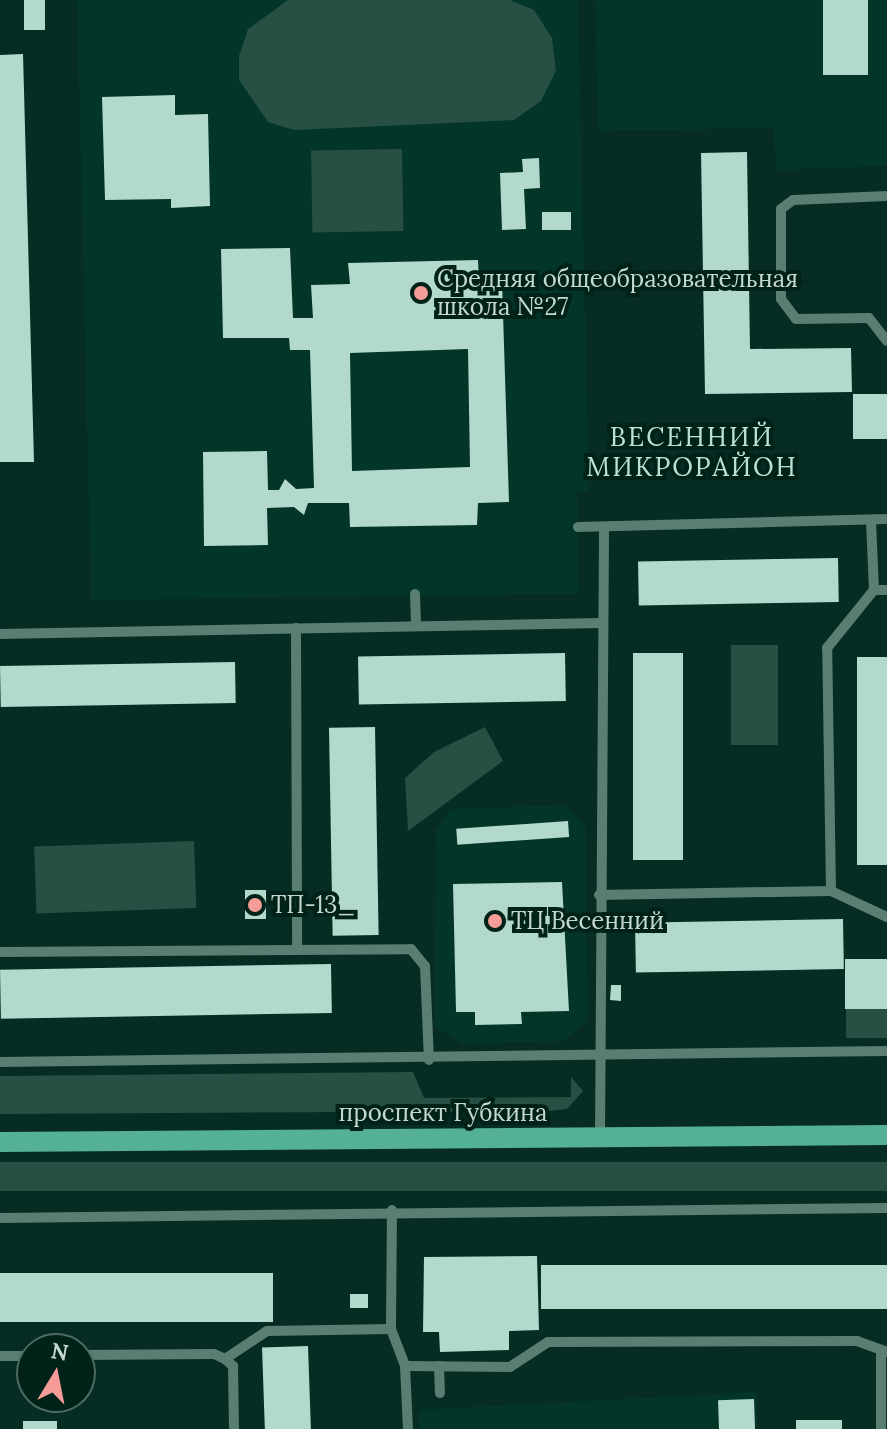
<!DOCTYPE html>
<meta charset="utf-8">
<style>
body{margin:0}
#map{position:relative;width:887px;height:1429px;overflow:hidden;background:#072c23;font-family:Lora,serif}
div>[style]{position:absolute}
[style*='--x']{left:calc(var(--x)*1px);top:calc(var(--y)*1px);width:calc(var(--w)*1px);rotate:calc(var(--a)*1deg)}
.built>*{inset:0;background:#033529;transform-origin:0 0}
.green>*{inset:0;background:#274f43;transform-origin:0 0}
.building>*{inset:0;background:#b2d9cc;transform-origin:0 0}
.lane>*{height:10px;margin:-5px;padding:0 5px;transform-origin:5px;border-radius:5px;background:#5a7e72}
.primary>*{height:20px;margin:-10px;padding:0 10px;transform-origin:10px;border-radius:10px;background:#54b097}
.dots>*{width:22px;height:22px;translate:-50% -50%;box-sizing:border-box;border:4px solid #002219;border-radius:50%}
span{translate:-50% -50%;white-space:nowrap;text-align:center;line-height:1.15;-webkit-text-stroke:8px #002219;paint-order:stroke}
.poi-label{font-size:24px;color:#c4d7d0}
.left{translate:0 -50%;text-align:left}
.street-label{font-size:24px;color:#c4d7d0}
.neighbourhood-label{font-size:26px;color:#bae2d4;letter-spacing:2px}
.north{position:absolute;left:16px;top:1333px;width:80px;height:80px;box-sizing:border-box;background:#002219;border:2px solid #4e6a62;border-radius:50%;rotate:10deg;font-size:22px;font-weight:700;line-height:32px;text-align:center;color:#c4d7d0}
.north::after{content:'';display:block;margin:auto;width:28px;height:36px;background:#f59b98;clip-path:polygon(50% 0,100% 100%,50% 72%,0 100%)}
</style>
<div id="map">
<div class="built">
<div style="clip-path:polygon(77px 0,578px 0,589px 491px,577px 492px,579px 594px,91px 600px)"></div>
<div style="clip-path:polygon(595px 0,887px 0,887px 166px,777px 170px,773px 128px,598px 131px)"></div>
<div style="clip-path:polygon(563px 805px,585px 824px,588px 1020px,563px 1041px,464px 1044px,434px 1026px,436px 830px,451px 809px)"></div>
<div style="left:756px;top:1392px;width:37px;height:338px;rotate:87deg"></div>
</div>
<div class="green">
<div style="clip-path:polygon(288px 0,510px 0,534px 10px,552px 38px,556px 71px,541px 101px,514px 120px,294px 130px,268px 122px,239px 80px,239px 56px,248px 29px)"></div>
<div style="left:402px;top:149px;width:82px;height:91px;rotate:89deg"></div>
<div style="left:731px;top:645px;width:47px;height:100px"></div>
<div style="clip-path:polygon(485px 727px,503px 761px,408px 831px,405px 778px,434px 752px)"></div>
<div style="left:194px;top:841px;width:67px;height:160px;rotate:88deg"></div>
<div style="left:846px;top:1009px;width:41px;height:29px"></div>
<div style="clip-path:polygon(413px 1072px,424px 1098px,571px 1097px,571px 1077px,583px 1091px,567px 1109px,549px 1111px,0 1114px,0 1076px)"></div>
<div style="left:887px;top:1162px;width:29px;height:887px;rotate:90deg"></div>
</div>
<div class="building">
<div style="left:24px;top:0;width:21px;height:30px"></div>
<div style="left:823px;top:0;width:45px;height:75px"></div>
<div style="clip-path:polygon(23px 54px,34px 462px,0 462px,0 55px)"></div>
<div style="clip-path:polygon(175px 95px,175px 115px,208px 114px,210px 206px,171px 208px,171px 199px,105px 200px,102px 97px)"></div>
<div style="clip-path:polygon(747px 152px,750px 349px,851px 348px,852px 392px,705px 394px,701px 153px)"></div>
<div style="clip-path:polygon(539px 158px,540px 188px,524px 189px,526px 229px,502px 230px,500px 173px,523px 172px,522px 159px)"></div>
<div style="left:542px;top:212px;width:29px;height:18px"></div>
<div style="clip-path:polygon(evenodd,290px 248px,293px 318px,313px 318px,311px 285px,350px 284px,348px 263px,478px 260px,479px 282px,502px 282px,509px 502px,478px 503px,477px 525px,350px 527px,349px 503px,308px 503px,304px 515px,294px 507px,267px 508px,268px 545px,204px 546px,203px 452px,267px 451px,268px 490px,279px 490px,285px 479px,296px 489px,314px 488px,310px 350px,290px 350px,289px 338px,223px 338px,221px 249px,290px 248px,468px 349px,470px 467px,352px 471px,350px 353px,468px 349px)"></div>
<div style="left:853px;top:394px;width:34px;height:45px"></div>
<div style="left:838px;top:558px;width:44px;height:200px;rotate:89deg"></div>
<div style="left:565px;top:653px;width:48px;height:207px;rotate:89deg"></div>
<div style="left:633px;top:653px;width:50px;height:207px"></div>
<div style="left:857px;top:657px;width:30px;height:208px"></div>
<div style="left:235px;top:662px;width:41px;height:235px;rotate:89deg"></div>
<div style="left:375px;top:727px;width:208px;height:46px;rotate:89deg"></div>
<div style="left:568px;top:821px;width:16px;height:112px;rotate:86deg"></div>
<div style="clip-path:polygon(562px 882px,569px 1011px,521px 1012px,522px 1024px,475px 1025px,475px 1012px,456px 1012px,453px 884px)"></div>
<div style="left:245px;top:890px;width:21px;height:29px"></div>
<div style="left:843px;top:919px;width:50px;height:208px;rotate:89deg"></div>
<div style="left:845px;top:959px;width:42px;height:50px"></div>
<div style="left:331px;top:964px;width:49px;height:331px;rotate:89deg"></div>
<div style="clip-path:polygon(611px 985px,621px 985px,621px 1001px,610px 1000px)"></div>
<div style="clip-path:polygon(537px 1256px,539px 1330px,509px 1331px,509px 1350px,440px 1352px,439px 1332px,423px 1332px,424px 1257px)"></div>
<div style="left:887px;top:1265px;width:44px;height:346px;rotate:90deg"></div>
<div style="left:273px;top:1273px;width:49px;height:273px;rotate:90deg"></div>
<div style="left:350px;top:1294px;width:18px;height:14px"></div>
<div style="left:308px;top:1346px;width:83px;height:46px;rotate:88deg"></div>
<div style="left:754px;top:1399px;width:30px;height:36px;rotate:88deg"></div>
<div style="left:796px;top:1420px;width:46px;height:9px"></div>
<div style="left:23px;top:1421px;width:34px;height:8px"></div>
</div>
<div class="lane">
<div style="--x:887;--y:196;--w:94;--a:177.6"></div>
<div style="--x:793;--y:200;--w:15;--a:143"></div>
<div style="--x:781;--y:209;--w:90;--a:90"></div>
<div style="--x:781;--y:299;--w:25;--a:53"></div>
<div style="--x:796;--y:319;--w:73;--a:-0.8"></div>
<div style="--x:869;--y:318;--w:29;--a:52"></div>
<div style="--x:578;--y:527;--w:309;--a:-1.5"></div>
<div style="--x:874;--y:590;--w:13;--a:0"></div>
<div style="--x:415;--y:594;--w:31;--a:88"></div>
<div style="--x:296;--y:628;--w:318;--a:89.8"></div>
<div style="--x:0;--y:634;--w:602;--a:-1.05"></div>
<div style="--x:831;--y:891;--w:62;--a:24.9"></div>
<div style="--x:599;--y:895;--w:232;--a:-1"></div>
<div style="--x:831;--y:891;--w:243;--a:-90.9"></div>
<div style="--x:827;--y:648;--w:75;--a:-51"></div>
<div style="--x:874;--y:590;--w:70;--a:-92.5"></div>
<div style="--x:0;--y:952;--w:411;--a:-0.4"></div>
<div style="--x:411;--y:949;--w:22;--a:51"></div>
<div style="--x:425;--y:966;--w:94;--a:87.6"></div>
<div style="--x:0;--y:1062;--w:887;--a:-0.71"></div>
<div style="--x:600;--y:1138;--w:611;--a:-89.62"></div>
<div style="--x:392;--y:1210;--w:119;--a:90.5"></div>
<div style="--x:391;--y:1329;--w:40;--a:69"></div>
<div style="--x:405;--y:1366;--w:105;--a:0.5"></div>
<div style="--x:510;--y:1367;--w:45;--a:-33.3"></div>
<div style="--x:548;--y:1342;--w:309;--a:-0.2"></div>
<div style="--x:857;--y:1341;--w:32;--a:20"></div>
<div style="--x:0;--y:1218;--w:887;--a:-0.65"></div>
<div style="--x:80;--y:1355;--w:134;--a:-0.4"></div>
<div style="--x:214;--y:1354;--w:12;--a:24"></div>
<div style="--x:225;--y:1359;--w:11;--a:41"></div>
<div style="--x:233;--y:1366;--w:63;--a:89.1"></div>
<div style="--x:0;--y:1356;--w:32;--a:0"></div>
<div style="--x:225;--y:1359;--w:50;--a:-33.7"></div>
<div style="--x:267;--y:1331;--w:124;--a:-0.9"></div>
<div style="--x:405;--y:1366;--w:63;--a:87.3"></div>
<div style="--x:439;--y:1366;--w:27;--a:88"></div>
<div style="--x:881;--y:1429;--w:77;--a:-90"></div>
</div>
<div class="primary">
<div style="--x:0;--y:1142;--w:887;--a:-0.45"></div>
</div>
<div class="dots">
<div style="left:421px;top:293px;background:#f59b98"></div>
<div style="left:255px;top:905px;background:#f59b98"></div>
<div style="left:495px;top:921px;background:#f59b98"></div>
</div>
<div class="poi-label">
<span class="left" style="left:437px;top:293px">Средняя общеобразовательная<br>школа №27</span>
<span class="left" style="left:271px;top:905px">ТП-13_</span>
<span class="left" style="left:511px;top:921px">ТЦ Весенний</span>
</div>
<div class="street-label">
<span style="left:443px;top:1113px">проспект Губкина</span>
</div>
<div class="neighbourhood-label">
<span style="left:692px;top:452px">ВЕСЕННИЙ<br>МИКРОРАЙОН</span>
</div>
<div class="north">N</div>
</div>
